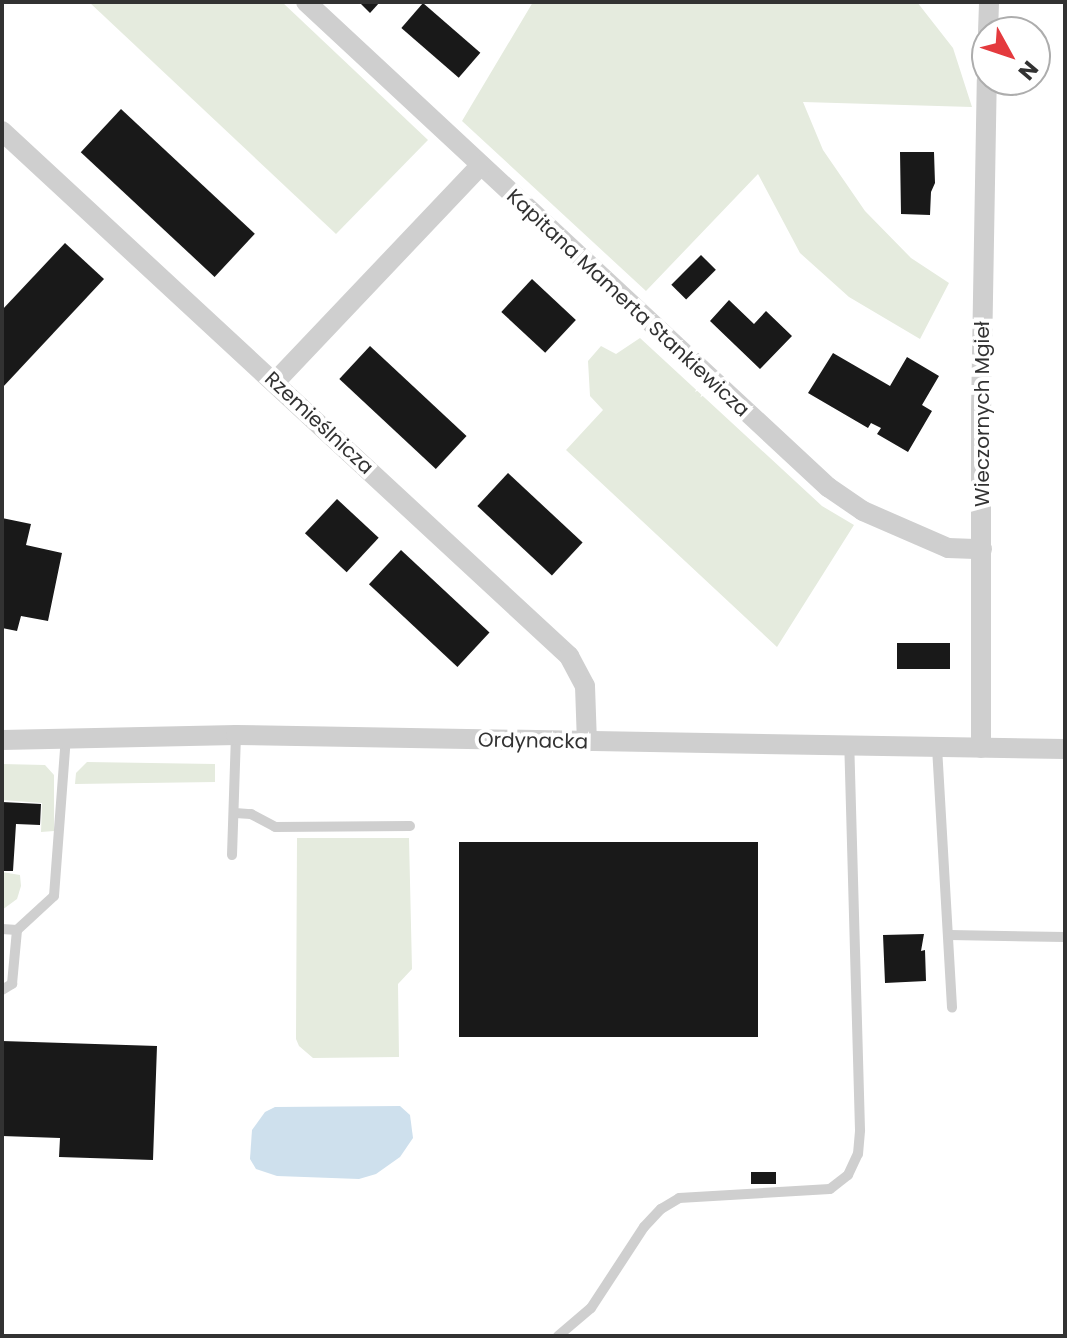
<!DOCTYPE html>
<meta charset="utf-8">
<style>
body{margin:0}
#map{position:relative;width:1067px;height:1338px;overflow:hidden;background:#fff;font-family:Poppins,sans-serif}
div>[style]{position:absolute}
[style*='--x']{left:calc(var(--x)*1px);top:calc(var(--y)*1px);width:calc(var(--w)*1px);rotate:calc(var(--a)*1deg)}
.green>*{inset:0;background:#e5ebde}
.water>*{inset:0;background:#cee0ed}
.building>*{inset:0;background:#191919;transform-origin:0 0}
.lane>*{height:10px;margin:-5px;padding:0 5px;transform-origin:5px;border-radius:5px;background:#cfcfcf}
.street>*{height:20px;margin:-10px;padding:0 10px;transform-origin:10px;border-radius:10px;background:#cfcfcf}
span{translate:-50% -50%;white-space:nowrap;text-align:center;line-height:1.15;-webkit-text-stroke:8px #fff;paint-order:stroke}
.street-label{font-size:20px;color:#323232}
.frame{position:absolute;inset:0;border:4px solid #323232;pointer-events:none}
.north{position:absolute;left:971px;top:16px;width:80px;height:80px;box-sizing:border-box;background:#fff;border:2px solid #adadad;border-radius:50%;rotate:130deg;font-size:22px;font-weight:700;line-height:32px;text-align:center;color:#323232}
.north::after{content:'';display:block;margin:auto;width:28px;height:36px;background:#e43a3e;clip-path:polygon(50% 0,100% 100%,50% 72%,0 100%)}
</style>
<div id="map">
<div class="green">
<div style="clip-path:polygon(89px 2px,282px 2px,428px 140px,336px 234px)"></div>
<div style="clip-path:polygon(533px 2px,917px 2px,953px 48px,972px 107px,803px 102px,823px 150px,865px 211px,911px 258px,949px 283px,920px 339px,849px 297px,800px 253px,758px 174px,646px 291px,462px 121px)"></div>
<div style="clip-path:polygon(640px 338px,822px 506px,854px 525px,777px 647px,566px 450px,603px 410px,590px 396px,588px 361px,601px 346px,616px 354px)"></div>
<div style="clip-path:polygon(87px 762px,215px 764px,215px 782px,75px 784px,76px 773px)"></div>
<div style="clip-path:polygon(2px 764px,45px 765px,54px 775px,54px 831px,41px 832px,42px 803px,2px 800px)"></div>
<div style="clip-path:polygon(297px 838px,409px 838px,412px 969px,398px 984px,399px 1057px,313px 1058px,299px 1046px,296px 1039px)"></div>
<div style="clip-path:polygon(2px 872px,20px 875px,21px 886px,17px 899px,2px 910px)"></div>
</div>
<div class="water">
<div style="clip-path:polygon(400px 1106px,410px 1115px,413px 1138px,400px 1157px,376px 1174px,359px 1179px,277px 1176px,256px 1169px,250px 1159px,252px 1130px,265px 1112px,275px 1107px)"></div>
</div>
<div class="building">
<div style="clip-path:polygon(359px 2px,380px 2px,370px 13px)"></div>
<div style="left:423px;top:3px;width:76px;height:33px;rotate:41deg"></div>
<div style="left:121px;top:109px;width:183px;height:59px;rotate:43deg"></div>
<div style="clip-path:polygon(900px 152px,934px 152px,935px 183px,931px 192px,930px 215px,901px 214px)"></div>
<div style="clip-path:polygon(65px 243px,104px 279px,2px 388px,2px 310px)"></div>
<div style="left:701px;top:255px;width:21px;height:42px;rotate:45deg"></div>
<div style="left:532px;top:279px;width:60px;height:45px;rotate:43deg"></div>
<div style="clip-path:polygon(729px 300px,754px 324px,766px 311px,792px 336px,760px 369px,710px 321px)"></div>
<div style="left:370px;top:346px;width:132px;height:45px;rotate:43deg"></div>
<div style="clip-path:polygon(833px 353px,890px 386px,907px 357px,939px 376px,922px 405px,932px 411px,908px 452px,877px 434px,881px 428px,871px 423px,868px 428px,808px 393px)"></div>
<div style="left:508px;top:473px;width:102px;height:45px;rotate:43deg"></div>
<div style="left:337px;top:499px;width:57px;height:47px;rotate:43deg"></div>
<div style="clip-path:polygon(2px 518px,31px 524px,26px 545px,62px 553px,48px 621px,21px 616px,17px 631px,2px 628px)"></div>
<div style="left:401px;top:550px;width:121px;height:47px;rotate:43deg"></div>
<div style="left:950px;top:643px;width:26px;height:53px;rotate:90deg"></div>
<div style="clip-path:polygon(2px 802px,41px 804px,40px 825px,16px 824px,13px 871px,2px 871px)"></div>
<div style="left:459px;top:842px;width:299px;height:195px"></div>
<div style="clip-path:polygon(924px 934px,921px 951px,925px 950px,926px 981px,885px 983px,883px 935px)"></div>
<div style="clip-path:polygon(2px 1041px,157px 1046px,153px 1160px,59px 1157px,60px 1138px,2px 1136px)"></div>
<div style="left:776px;top:1172px;width:12px;height:25px;rotate:90deg"></div>
</div>
<div class="lane">
<div style="--x:937;--y:747;--w:261;--a:86.7"></div>
<div style="--x:235;--y:813;--w:16;--a:4"></div>
<div style="--x:251;--y:814;--w:27;--a:28"></div>
<div style="--x:275;--y:827;--w:135;--a:-0.4"></div>
<div style="--x:232;--y:855;--w:120;--a:-88.1"></div>
<div style="--x:2;--y:929;--w:15;--a:4"></div>
<div style="--x:17;--y:930;--w:50;--a:-42.6"></div>
<div style="--x:54;--y:896;--w:158;--a:-85.7"></div>
<div style="--x:950;--y:935;--w:115;--a:1"></div>
<div style="--x:2;--y:990;--w:12;--a:-31"></div>
<div style="--x:12;--y:984;--w:54;--a:-84.7"></div>
<div style="--x:558;--y:1336;--w:43;--a:-40.3"></div>
<div style="--x:591;--y:1308;--w:97;--a:-56.8"></div>
<div style="--x:644;--y:1227;--w:25;--a:-47"></div>
<div style="--x:661;--y:1209;--w:21;--a:-31"></div>
<div style="--x:679;--y:1198;--w:151;--a:-3.4"></div>
<div style="--x:830;--y:1189;--w:23;--a:-38"></div>
<div style="--x:848;--y:1175;--w:23;--a:-65"></div>
<div style="--x:858;--y:1154;--w:24;--a:-85"></div>
<div style="--x:860;--y:1130;--w:383;--a:-91.6"></div>
</div>
<div class="street">
<div style="--x:306;--y:2;--w:713;--a:42.9"></div>
<div style="--x:828;--y:487;--w:42;--a:34.4"></div>
<div style="--x:863;--y:511;--w:93;--a:23.5"></div>
<div style="--x:948;--y:548;--w:34;--a:2"></div>
<div style="--x:988;--y:32;--w:30;--a:-88"></div>
<div style="--x:2;--y:131;--w:773;--a:42.8"></div>
<div style="--x:569;--y:656;--w:34;--a:62"></div>
<div style="--x:585;--y:686;--w:56;--a:88"></div>
<div style="--x:275;--y:382;--w:299;--a:-46.5"></div>
<div style="--x:2;--y:740;--w:234;--a:-1.2"></div>
<div style="--x:236;--y:735;--w:829;--a:0.97"></div>
<div style="--x:981;--y:748;--w:336;--a:-90"></div>
<div style="--x:981;--y:412;--w:332;--a:-89"></div>
</div>
<div class="street-label">
<span style="left:628px;top:303px;rotate:43deg">Kapitana Mamerta Stankiewicza</span>
<span style="left:982px;top:414px;rotate:-90deg">Wieczornych Mgieł</span>
<span style="left:319px;top:423px;rotate:43deg">Rzemieślnicza</span>
<span style="left:533px;top:741px;rotate:1deg">Ordynacka</span>
</div>
<div class="frame"></div>
<div class="north">N</div>
</div>
